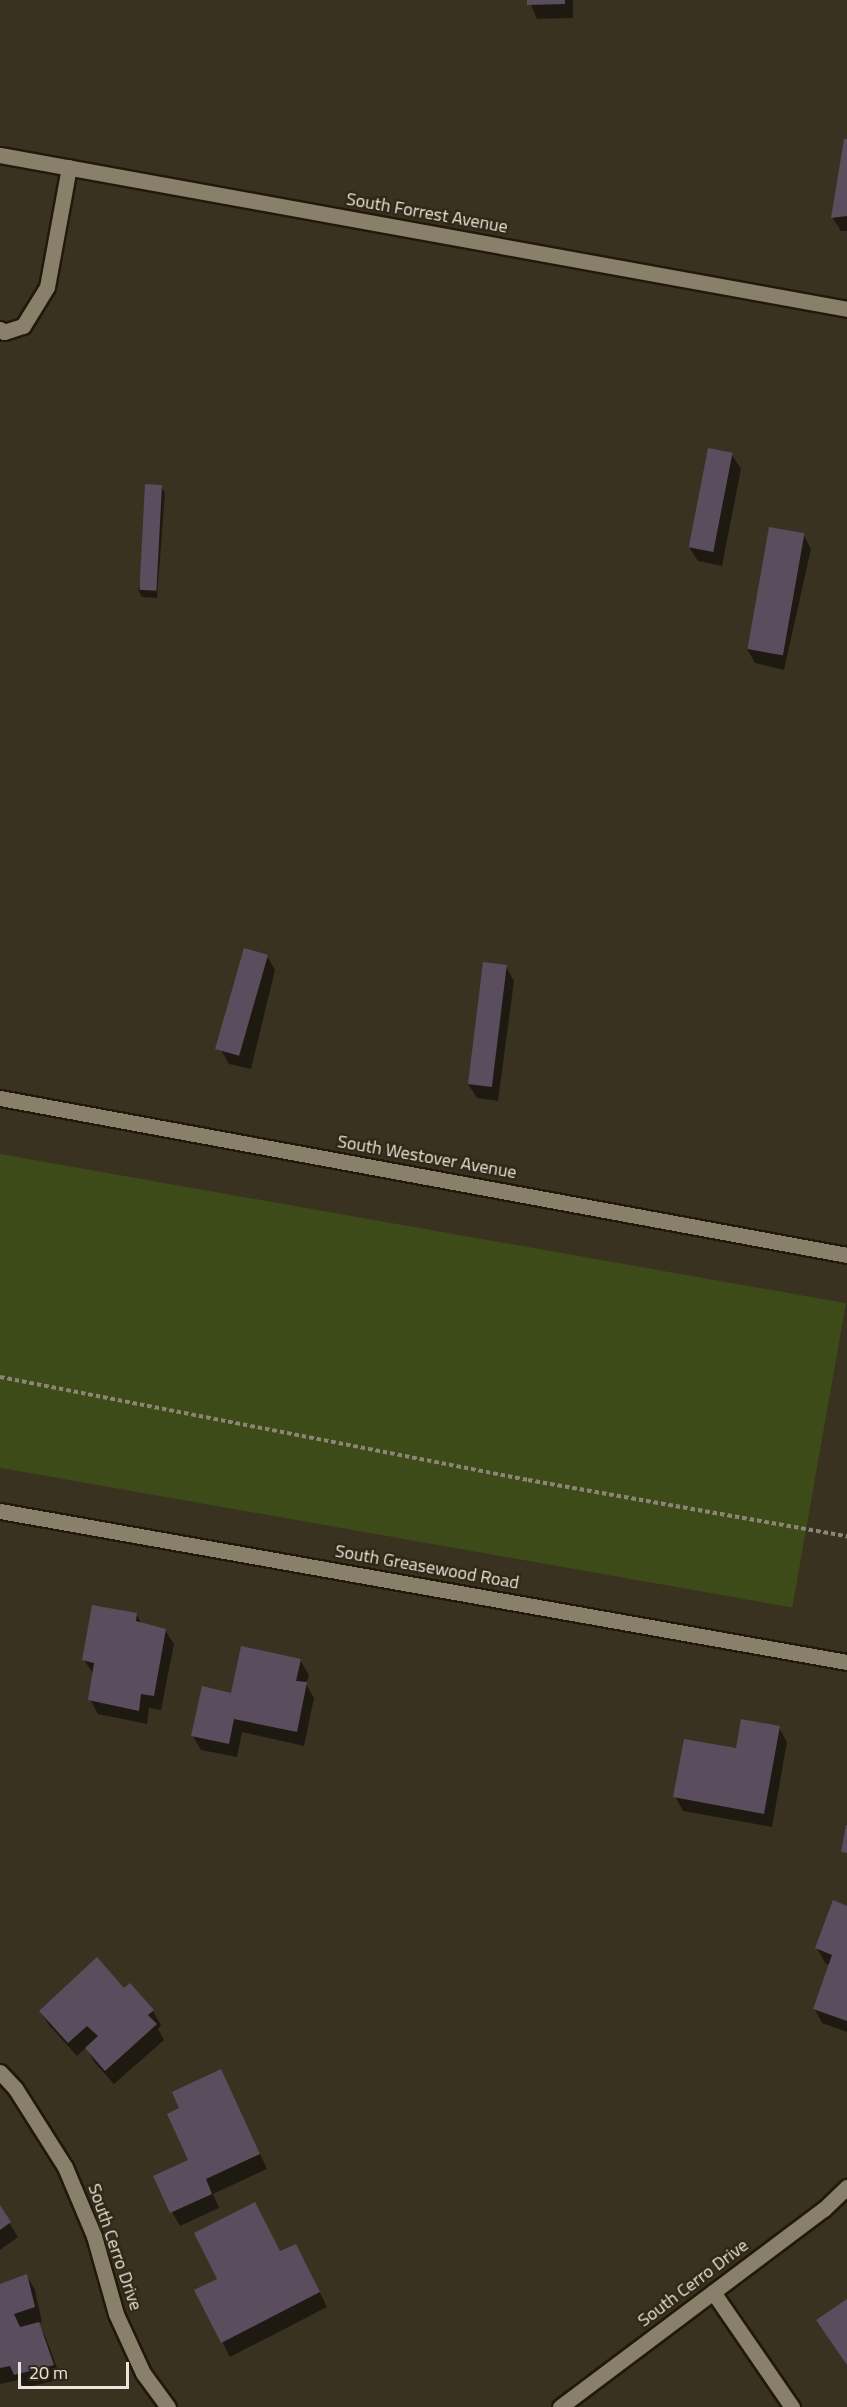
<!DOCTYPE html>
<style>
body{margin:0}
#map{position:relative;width:847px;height:2407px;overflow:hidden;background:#3a3220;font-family:"Titillium Web",sans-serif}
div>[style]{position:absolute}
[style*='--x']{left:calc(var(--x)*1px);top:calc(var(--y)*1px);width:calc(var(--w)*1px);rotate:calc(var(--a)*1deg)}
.green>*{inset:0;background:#3c4b18;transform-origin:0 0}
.shadow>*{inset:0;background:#0007}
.building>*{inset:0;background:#5a4d5e;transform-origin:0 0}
.path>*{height:4px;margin-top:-2px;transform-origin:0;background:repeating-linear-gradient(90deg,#8c8577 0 4.5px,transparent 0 7.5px)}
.roads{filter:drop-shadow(2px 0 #211909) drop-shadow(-2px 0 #211909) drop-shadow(0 2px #211909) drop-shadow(0 -2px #211909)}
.service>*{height:15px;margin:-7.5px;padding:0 7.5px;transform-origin:7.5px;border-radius:7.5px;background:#89806c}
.minor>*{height:15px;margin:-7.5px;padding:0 7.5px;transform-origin:7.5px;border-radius:7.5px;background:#89806c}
span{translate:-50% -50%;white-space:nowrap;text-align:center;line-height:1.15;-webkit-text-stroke:5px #302817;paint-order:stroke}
.street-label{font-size:18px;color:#eae4da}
.scale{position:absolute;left:18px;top:2362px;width:111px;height:27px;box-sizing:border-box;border:3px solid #eae4da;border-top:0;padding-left:8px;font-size:18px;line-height:21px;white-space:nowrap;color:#eae4da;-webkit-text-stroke:4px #302817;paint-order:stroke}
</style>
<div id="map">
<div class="green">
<div style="left:0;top:1154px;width:859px;height:309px;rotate:10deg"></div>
</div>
<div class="shadow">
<div style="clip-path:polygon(529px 0,573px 0,573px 18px,537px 19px)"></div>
<div style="clip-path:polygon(847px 141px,847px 231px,841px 231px,832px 217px)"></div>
<div style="clip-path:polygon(732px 455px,741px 469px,722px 566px,698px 561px,689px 547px)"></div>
<div style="clip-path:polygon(161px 487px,165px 493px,157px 598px,142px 597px,138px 590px)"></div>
<div style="clip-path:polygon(803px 534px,811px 549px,784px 670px,755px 663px,747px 649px)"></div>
<div style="clip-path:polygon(267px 956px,275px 970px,251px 1069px,229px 1064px,221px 1050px)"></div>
<div style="clip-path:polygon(506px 967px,514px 981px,498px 1101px,477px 1098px,468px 1084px)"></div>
<div style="clip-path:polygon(136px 1614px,142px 1624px,165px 1630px,174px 1644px,161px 1710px,149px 1708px,147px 1724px,98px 1714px,90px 1699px,94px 1675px,84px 1660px)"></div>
<div style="clip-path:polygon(300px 1660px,309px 1675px,306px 1684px,314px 1698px,304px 1746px,242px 1732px,237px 1757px,201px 1750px,193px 1736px)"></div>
<div style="clip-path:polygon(779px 1728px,787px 1742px,772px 1827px,683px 1811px,675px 1796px,737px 1750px)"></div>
<div style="clip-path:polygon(847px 1907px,847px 2032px,822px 2023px,814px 2008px,830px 1965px,825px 1963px,817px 1948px)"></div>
<div style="clip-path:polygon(129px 1985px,153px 2011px,161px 2025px,158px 2029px,164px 2040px,114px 2084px,95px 2063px,86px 2048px,77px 2056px,49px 2025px,40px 2011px,124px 1990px)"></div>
<div style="clip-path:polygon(221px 2071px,267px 2169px,213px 2194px,219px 2208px,180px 2226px,172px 2212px,190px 2161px,181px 2109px)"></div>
<div style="clip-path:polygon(0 2208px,18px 2237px,0 2250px)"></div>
<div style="clip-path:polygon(280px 2253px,304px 2260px,327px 2307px,230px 2357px,196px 2291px)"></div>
<div style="clip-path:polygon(27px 2276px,35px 2290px,42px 2322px,38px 2323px,46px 2338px,61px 2379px,24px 2388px,19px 2380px,0 2384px,0 2285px)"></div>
</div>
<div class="building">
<div style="clip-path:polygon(527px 0,565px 0,565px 4px,527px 5px)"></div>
<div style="clip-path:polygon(844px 139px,847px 139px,847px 216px,831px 218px)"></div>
<div style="left:708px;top:448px;width:25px;height:101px;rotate:11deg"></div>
<div style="left:145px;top:484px;width:17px;height:106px;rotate:3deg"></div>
<div style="left:769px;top:527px;width:36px;height:124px;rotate:10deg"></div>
<div style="left:244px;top:948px;width:25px;height:105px;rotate:16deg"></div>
<div style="left:483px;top:962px;width:24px;height:123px;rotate:7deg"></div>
<div style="clip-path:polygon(92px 1605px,137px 1613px,136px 1621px,166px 1629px,154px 1696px,141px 1694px,139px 1711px,88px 1700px,94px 1663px,82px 1660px)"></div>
<div style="clip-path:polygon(241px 1646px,301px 1659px,296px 1681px,307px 1682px,297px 1732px,234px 1719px,229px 1744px,191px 1736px,202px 1686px,231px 1693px)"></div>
<div style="clip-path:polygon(741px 1719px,780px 1726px,764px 1814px,673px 1797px,684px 1739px,736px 1748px)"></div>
<div style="clip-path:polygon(846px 1825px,847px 1825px,847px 1853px,841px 1852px)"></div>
<div style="clip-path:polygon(833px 1900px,847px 1906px,847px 2021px,813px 2009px,832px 1955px,815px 1948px)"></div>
<div style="clip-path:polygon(97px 1957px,124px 1988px,130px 1983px,154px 2010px,148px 2015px,157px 2024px,105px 2071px,85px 2048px,98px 2036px,87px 2026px,68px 2043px,39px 2011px)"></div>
<div style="clip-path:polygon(221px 2069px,260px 2154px,206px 2179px,212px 2194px,170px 2213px,153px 2176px,188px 2160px,167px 2114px,179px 2108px,172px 2092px)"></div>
<div style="clip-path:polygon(255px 2202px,280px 2251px,296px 2244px,320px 2292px,221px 2343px,194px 2290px,217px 2279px,194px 2233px)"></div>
<div style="clip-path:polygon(0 2205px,11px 2222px,0 2230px)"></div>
<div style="clip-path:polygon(27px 2274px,35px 2307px,14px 2314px,20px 2327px,39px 2322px,54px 2365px,14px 2375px,10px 2366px,0 2368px,0 2284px)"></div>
<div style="clip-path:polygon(847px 2299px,847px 2365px,816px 2320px)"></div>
</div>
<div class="path">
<div style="--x:0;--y:1377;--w:538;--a:11.04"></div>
<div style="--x:528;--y:1480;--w:324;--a:10"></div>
</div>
<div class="roads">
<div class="service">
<div style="--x:0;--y:329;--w:5;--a:37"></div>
<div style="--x:4;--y:332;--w:20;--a:-18"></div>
<div style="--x:23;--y:326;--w:46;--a:-58.4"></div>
<div style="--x:47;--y:287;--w:122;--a:-79.6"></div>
</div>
<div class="minor">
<div style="--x:0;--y:155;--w:861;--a:10.3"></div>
<div style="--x:0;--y:1098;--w:861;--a:10.5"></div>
<div style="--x:0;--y:1511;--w:860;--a:10.11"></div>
<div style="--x:0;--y:2072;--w:22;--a:47"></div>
<div style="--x:15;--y:2088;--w:93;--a:57.7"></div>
<div style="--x:65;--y:2167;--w:75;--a:67.2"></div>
<div style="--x:94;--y:2236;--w:81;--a:74.2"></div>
<div style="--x:116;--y:2314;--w:65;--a:65.4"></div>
<div style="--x:143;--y:2373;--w:42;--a:53.7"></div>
<div style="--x:713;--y:2292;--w:140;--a:55.5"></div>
<div style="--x:560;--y:2407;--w:330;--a:-36.9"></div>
<div style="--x:824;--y:2209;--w:32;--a:-44"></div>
</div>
</div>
<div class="street-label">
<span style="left:427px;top:213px;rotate:10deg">South Forrest Avenue</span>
<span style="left:427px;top:1157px;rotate:10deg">South Westover Avenue</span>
<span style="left:427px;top:1567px;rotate:10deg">South Greasewood Road</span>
<span style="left:115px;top:2247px;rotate:71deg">South Cerro Drive</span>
<span style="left:693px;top:2283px;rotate:-37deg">South Cerro Drive</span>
</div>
<div class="scale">20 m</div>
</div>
